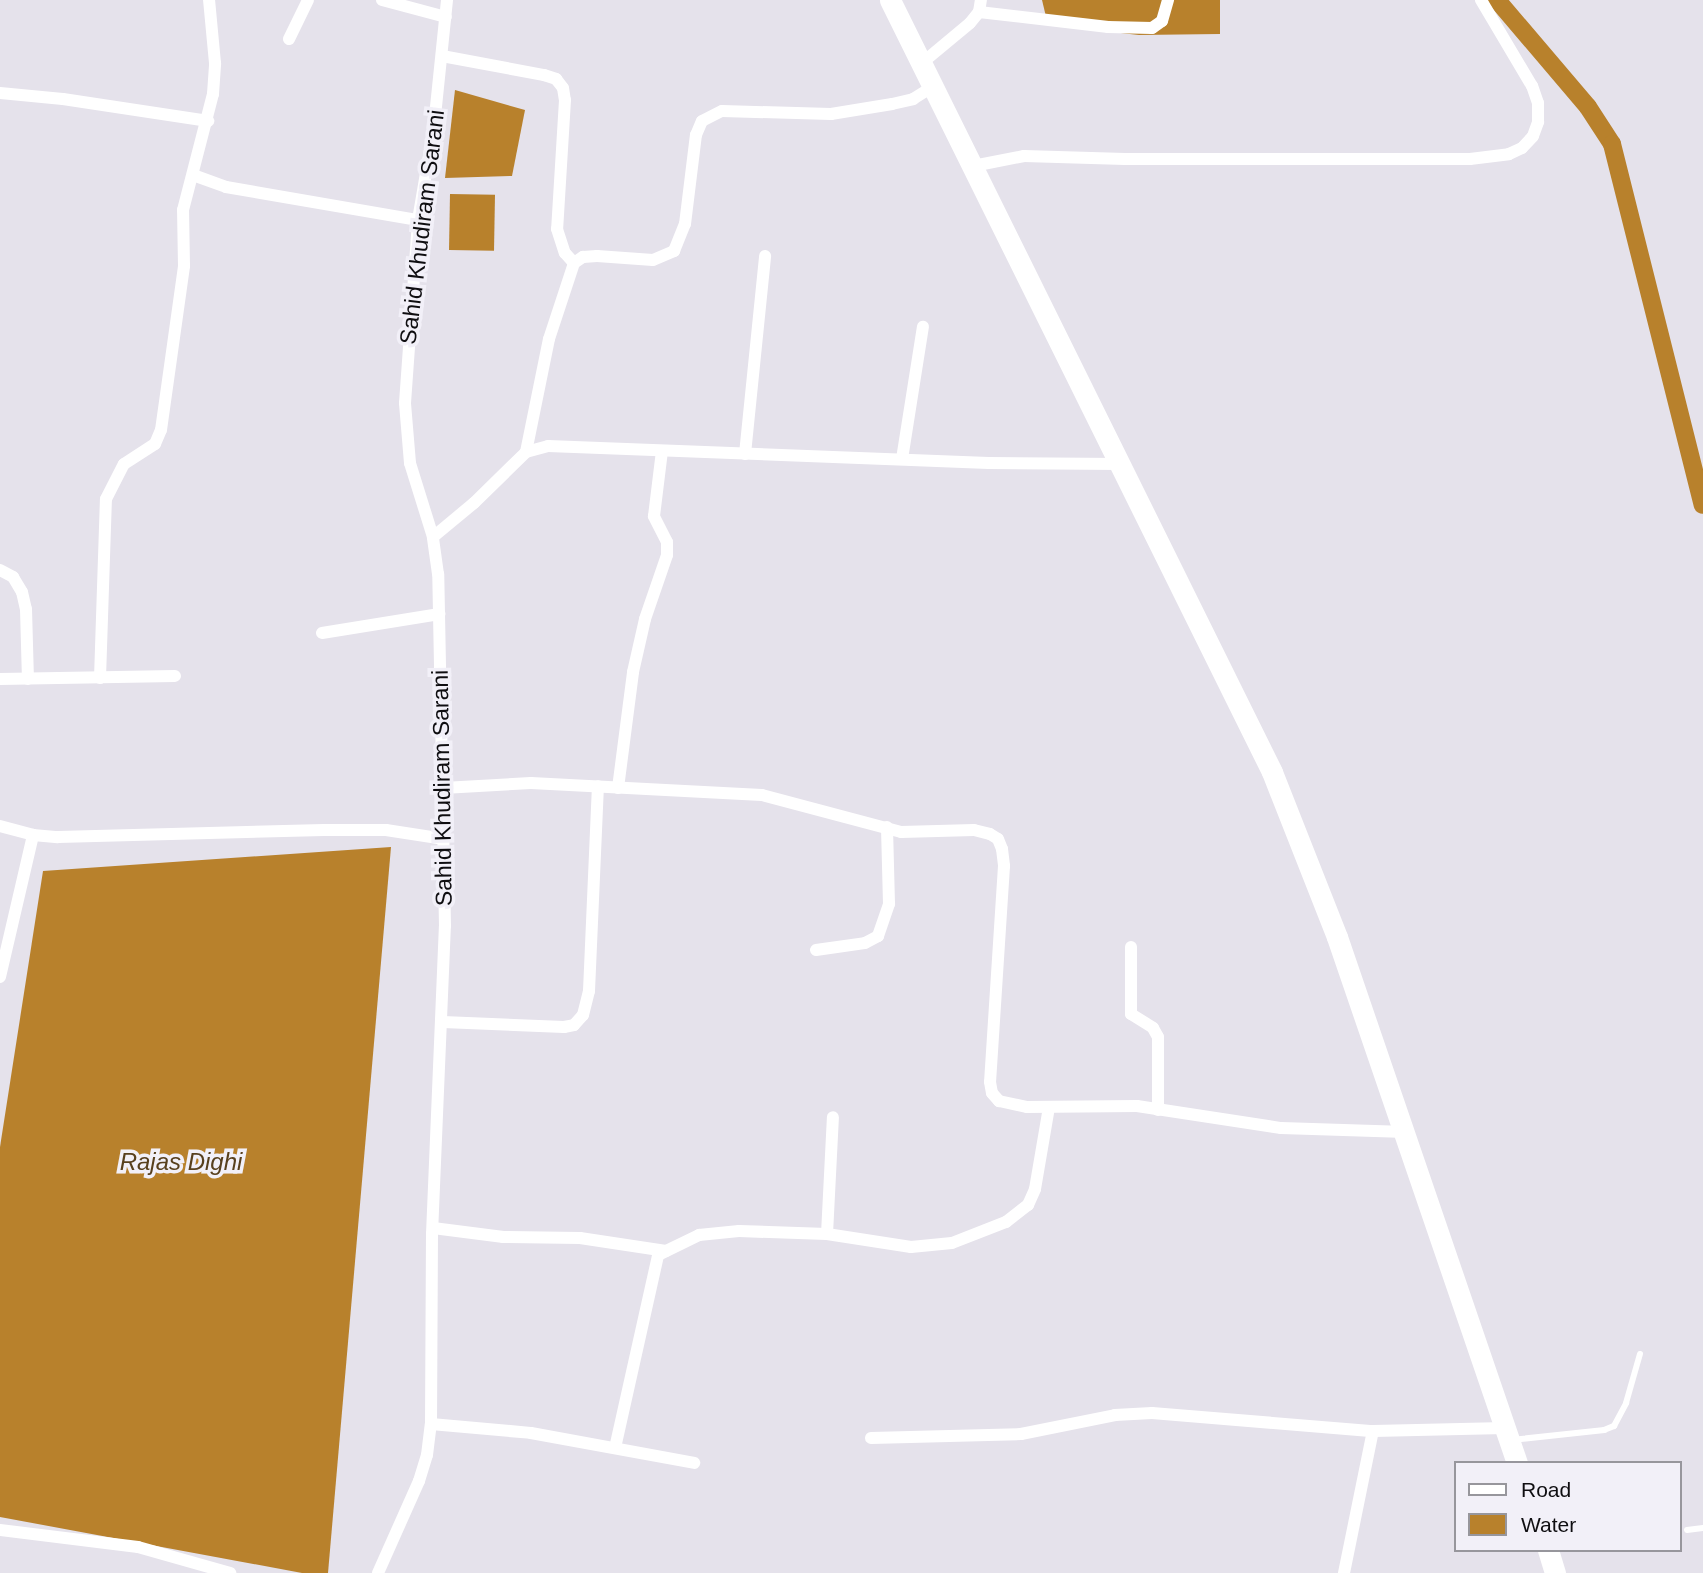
<!DOCTYPE html>
<style>
body{margin:0}
#map{position:relative;width:1703px;height:1573px;overflow:hidden;background:#e5e2eb;font-family:Helvetica,sans-serif}
div>[style]{position:absolute}
[style*='--x']{left:calc(var(--x)*1px);top:calc(var(--y)*1px);width:calc(var(--w)*1px);rotate:calc(var(--a)*1deg)}
.water>*{inset:0;background:#b8812c;transform-origin:0 0}
.canal>*{height:18px;margin:-9px;padding:0 9px;transform-origin:9px;border-radius:9px;background:#b8812c}
.service>*{height:6px;margin:-3px;padding:0 3px;transform-origin:3px;border-radius:3px;background:#fff}
.minor>*{height:12px;margin:-6px;padding:0 6px;transform-origin:6px;border-radius:6px;background:#fff}
.trunk>*{height:21px;margin:-10.5px;padding:0 10.5px;transform-origin:10.5px;border-radius:10.5px;background:#fff}
span{translate:-50% -50%;white-space:nowrap;text-align:center;line-height:1.15;-webkit-text-stroke:7px #f2f0f8;paint-order:stroke}
.street-label{font-size:23px;color:#0f0e11}
.water-label{font-size:24px;color:#58401e;font-style:italic}
.legend{position:absolute;left:1454px;top:1461px;width:228px;height:91px;box-sizing:border-box;background:#f2f0f8;border:2px solid #97969c;margin:0;padding:9px 12px;list-style:none;font-size:21px;color:#0f0e11}
.legend li{display:flex;align-items:center;gap:14px;height:35px}
.legend b{width:35px;border:2px solid #97969c}
</style>
<div id="map">
<div class="water">
<div style="clip-path:polygon(1042px 0,1220px 0,1220px 34px,1139px 35px,1048px 25px)"></div>
<div style="clip-path:polygon(455px 90px,525px 110px,512px 176px,445px 178px)"></div>
<div style="left:450px;top:194px;width:45px;height:56px;rotate:1deg"></div>
<div style="clip-path:polygon(391px 847px,328px 1573px,302px 1573px,0 1517px,0 1147px,43px 871px)"></div>
</div>
<div class="canal">
<div style="--x:1497;--y:0;--w:140;--a:49.6"></div>
<div style="--x:1588;--y:107;--w:44;--a:57"></div>
<div style="--x:1612;--y:144;--w:372;--a:75.9"></div>
</div>
<div class="service">
<div style="--x:1511;--y:1440;--w:94;--a:-6.1"></div>
<div style="--x:1604;--y:1430;--w:11;--a:-22"></div>
<div style="--x:1614;--y:1426;--w:26;--a:-62"></div>
<div style="--x:1626;--y:1403;--w:51;--a:-74.1"></div>
<div style="--x:1687;--y:1530;--w:16;--a:-7"></div>
</div>
<div class="minor">
<div style="--x:382;--y:0;--w:66;--a:14.9"></div>
<div style="--x:979;--y:12;--w:130;--a:6.6"></div>
<div style="--x:1108;--y:27;--w:44;--a:1.3"></div>
<div style="--x:1152;--y:28;--w:12;--a:-35"></div>
<div style="--x:1162;--y:21;--w:22;--a:-74"></div>
<div style="--x:289;--y:39;--w:43;--a:-64"></div>
<div style="--x:442;--y:56;--w:104;--a:10.6"></div>
<div style="--x:544;--y:75;--w:13;--a:18"></div>
<div style="--x:556;--y:79;--w:11;--a:52"></div>
<div style="--x:563;--y:88;--w:12;--a:81"></div>
<div style="--x:565;--y:100;--w:129;--a:93.5"></div>
<div style="--x:557;--y:229;--w:25;--a:72"></div>
<div style="--x:565;--y:253;--w:13;--a:48"></div>
<div style="--x:922;--y:63;--w:62;--a:-39.8"></div>
<div style="--x:970;--y:23;--w:14;--a:-51"></div>
<div style="--x:979;--y:12;--w:12;--a:-81"></div>
<div style="--x:0;--y:93;--w:63;--a:5.4"></div>
<div style="--x:63;--y:99;--w:147;--a:8.6"></div>
<div style="--x:973;--y:166;--w:52;--a:-11.1"></div>
<div style="--x:1024;--y:156;--w:101;--a:1.7"></div>
<div style="--x:1125;--y:159;--w:345;--a:0"></div>
<div style="--x:1470;--y:159;--w:39;--a:-7"></div>
<div style="--x:1509;--y:154;--w:14;--a:-25"></div>
<div style="--x:1522;--y:148;--w:16;--a:-47"></div>
<div style="--x:1533;--y:136;--w:15;--a:-70"></div>
<div style="--x:1538;--y:122;--w:19;--a:-90"></div>
<div style="--x:1538;--y:103;--w:18;--a:-109"></div>
<div style="--x:1532;--y:86;--w:100;--a:-120.7"></div>
<div style="--x:193;--y:175;--w:35;--a:20"></div>
<div style="--x:226;--y:187;--w:195;--a:9.8"></div>
<div style="--x:526;--y:452;--w:115;--a:-78.5"></div>
<div style="--x:549;--y:339;--w:80;--a:-71.8"></div>
<div style="--x:574;--y:263;--w:11;--a:-34"></div>
<div style="--x:583;--y:257;--w:14;--a:-4"></div>
<div style="--x:597;--y:256;--w:56;--a:4.1"></div>
<div style="--x:653;--y:260;--w:23;--a:-23"></div>
<div style="--x:674;--y:251;--w:29;--a:-68"></div>
<div style="--x:685;--y:224;--w:90;--a:-83"></div>
<div style="--x:696;--y:135;--w:15;--a:-67"></div>
<div style="--x:702;--y:121;--w:22;--a:-27"></div>
<div style="--x:722;--y:111;--w:109;--a:1.6"></div>
<div style="--x:831;--y:114;--w:62;--a:-9.3"></div>
<div style="--x:892;--y:104;--w:22;--a:-13"></div>
<div style="--x:913;--y:99;--w:25;--a:-32"></div>
<div style="--x:745;--y:454;--w:199;--a:-84.2"></div>
<div style="--x:902;--y:459;--w:134;--a:-81"></div>
<div style="--x:433;--y:537;--w:53;--a:-39.7"></div>
<div style="--x:474;--y:503;--w:73;--a:-44.4"></div>
<div style="--x:526;--y:452;--w:23;--a:-15"></div>
<div style="--x:548;--y:446;--w:441;--a:2.2"></div>
<div style="--x:989;--y:463;--w:132;--a:0.4"></div>
<div style="--x:0;--y:570;--w:15;--a:28"></div>
<div style="--x:13;--y:577;--w:17;--a:59"></div>
<div style="--x:22;--y:592;--w:17;--a:77"></div>
<div style="--x:26;--y:609;--w:70;--a:88.4"></div>
<div style="--x:322;--y:633;--w:119;--a:-9.2"></div>
<div style="--x:100;--y:678;--w:179;--a:-88.1"></div>
<div style="--x:106;--y:499;--w:39;--a:-63"></div>
<div style="--x:124;--y:464;--w:37;--a:-33"></div>
<div style="--x:155;--y:444;--w:15;--a:-67"></div>
<div style="--x:161;--y:430;--w:166;--a:-82"></div>
<div style="--x:184;--y:266;--w:56;--a:-91"></div>
<div style="--x:183;--y:210;--w:120;--a:-75.5"></div>
<div style="--x:213;--y:94;--w:31;--a:-86"></div>
<div style="--x:215;--y:63;--w:63;--a:-95.4"></div>
<div style="--x:0;--y:679;--w:175;--a:-1"></div>
<div style="--x:443;--y:788;--w:88;--a:-3.3"></div>
<div style="--x:531;--y:783;--w:231;--a:3"></div>
<div style="--x:762;--y:795;--w:144;--a:14.9"></div>
<div style="--x:901;--y:832;--w:73;--a:-1.6"></div>
<div style="--x:974;--y:830;--w:16;--a:14"></div>
<div style="--x:990;--y:834;--w:9;--a:32"></div>
<div style="--x:998;--y:839;--w:11;--a:68"></div>
<div style="--x:1002;--y:849;--w:17;--a:83"></div>
<div style="--x:1004;--y:866;--w:216;--a:93.7"></div>
<div style="--x:990;--y:1082;--w:11;--a:80"></div>
<div style="--x:992;--y:1093;--w:11;--a:49"></div>
<div style="--x:999;--y:1101;--w:29;--a:12"></div>
<div style="--x:1027;--y:1107;--w:110;--a:-0.5"></div>
<div style="--x:1137;--y:1106;--w:146;--a:8.7"></div>
<div style="--x:1281;--y:1128;--w:125;--a:1.8"></div>
<div style="--x:618;--y:788;--w:117;--a:-82.6"></div>
<div style="--x:633;--y:672;--w:54;--a:-77.2"></div>
<div style="--x:645;--y:619;--w:68;--a:-71"></div>
<div style="--x:667;--y:555;--w:13;--a:-90"></div>
<div style="--x:667;--y:542;--w:29;--a:-117"></div>
<div style="--x:654;--y:516;--w:65;--a:-83"></div>
<div style="--x:0;--y:826;--w:34;--a:15"></div>
<div style="--x:33;--y:835;--w:25;--a:5"></div>
<div style="--x:58;--y:837;--w:266;--a:-1.5"></div>
<div style="--x:324;--y:830;--w:62;--a:0"></div>
<div style="--x:386;--y:830;--w:59;--a:8.8"></div>
<div style="--x:1131;--y:947;--w:67;--a:90"></div>
<div style="--x:1131;--y:1014;--w:26;--a:32"></div>
<div style="--x:1153;--y:1028;--w:10;--a:61"></div>
<div style="--x:1158;--y:1037;--w:73;--a:90"></div>
<div style="--x:816;--y:950;--w:49;--a:-8.1"></div>
<div style="--x:865;--y:943;--w:15;--a:-28"></div>
<div style="--x:878;--y:936;--w:34;--a:-71"></div>
<div style="--x:889;--y:904;--w:77;--a:-91.5"></div>
<div style="--x:0;--y:977;--w:146;--a:-76.9"></div>
<div style="--x:443;--y:1022;--w:121;--a:2.4"></div>
<div style="--x:564;--y:1027;--w:10;--a:-11"></div>
<div style="--x:574;--y:1025;--w:13;--a:-48"></div>
<div style="--x:583;--y:1015;--w:25;--a:-76"></div>
<div style="--x:589;--y:991;--w:205;--a:-87.5"></div>
<div style="--x:433;--y:1228;--w:71;--a:7.3"></div>
<div style="--x:503;--y:1237;--w:77;--a:0.7"></div>
<div style="--x:580;--y:1238;--w:87;--a:8.6"></div>
<div style="--x:827;--y:1234;--w:117;--a:-87.1"></div>
<div style="--x:431;--y:1424;--w:100;--a:5.1"></div>
<div style="--x:531;--y:1433;--w:166;--a:10.4"></div>
<div style="--x:871;--y:1438;--w:150;--a:-1.5"></div>
<div style="--x:1021;--y:1434;--w:96;--a:-11.4"></div>
<div style="--x:1115;--y:1415;--w:37;--a:-3"></div>
<div style="--x:1152;--y:1413;--w:222;--a:4.7"></div>
<div style="--x:1373;--y:1431;--w:132;--a:-1.3"></div>
<div style="--x:615;--y:1448;--w:198;--a:-77.4"></div>
<div style="--x:658;--y:1255;--w:46;--a:-26"></div>
<div style="--x:699;--y:1235;--w:40;--a:-5.7"></div>
<div style="--x:739;--y:1231;--w:88;--a:2"></div>
<div style="--x:827;--y:1234;--w:85;--a:8.8"></div>
<div style="--x:911;--y:1247;--w:41;--a:-5.6"></div>
<div style="--x:952;--y:1243;--w:58;--a:-21.3"></div>
<div style="--x:1006;--y:1222;--w:28;--a:-38"></div>
<div style="--x:1028;--y:1205;--w:17;--a:-66"></div>
<div style="--x:1035;--y:1189;--w:83;--a:-80.3"></div>
<div style="--x:0;--y:1530;--w:139;--a:7"></div>
<div style="--x:138;--y:1547;--w:96;--a:15.8"></div>
<div style="--x:378;--y:1573;--w:101;--a:-66"></div>
<div style="--x:419;--y:1481;--w:27;--a:-73"></div>
<div style="--x:427;--y:1455;--w:31;--a:-83"></div>
<div style="--x:431;--y:1424;--w:190;--a:-89.7"></div>
<div style="--x:432;--y:1234;--w:308;--a:-87.6"></div>
<div style="--x:445;--y:926;--w:352;--a:-91.1"></div>
<div style="--x:438;--y:574;--w:37;--a:-98"></div>
<div style="--x:433;--y:537;--w:77;--a:-107.3"></div>
<div style="--x:410;--y:463;--w:60;--a:-94.8"></div>
<div style="--x:405;--y:403;--w:183;--a:-85.9"></div>
<div style="--x:418;--y:220;--w:95;--a:-80.3"></div>
<div style="--x:434;--y:126;--w:127;--a:-84.1"></div>
<div style="--x:1344;--y:1573;--w:145;--a:-78.5"></div>
</div>
<div class="trunk">
<div style="--x:890;--y:0;--w:861;--a:63.67"></div>
<div style="--x:1272;--y:772;--w:177;--a:68.5"></div>
<div style="--x:1337;--y:937;--w:556;--a:71.11"></div>
<div style="--x:1548;--y:1550;--w:24;--a:73"></div>
</div>
<div class="street-label">
<span style="left:422px;top:227px;rotate:-83deg">Sahid Khudiram Sarani</span>
<span style="left:442px;top:788px;rotate:-91deg">Sahid Khudiram Sarani</span>
</div>
<div class="water-label">
<span style="left:181px;top:1162px">Rajas Dighi</span>
</div>
<ul class="legend">
<li><b style="height:9px;background:#fff"></b>Road</li>
<li><b style="height:19px;background:#b8812c"></b>Water</li>
</ul>
</div>
